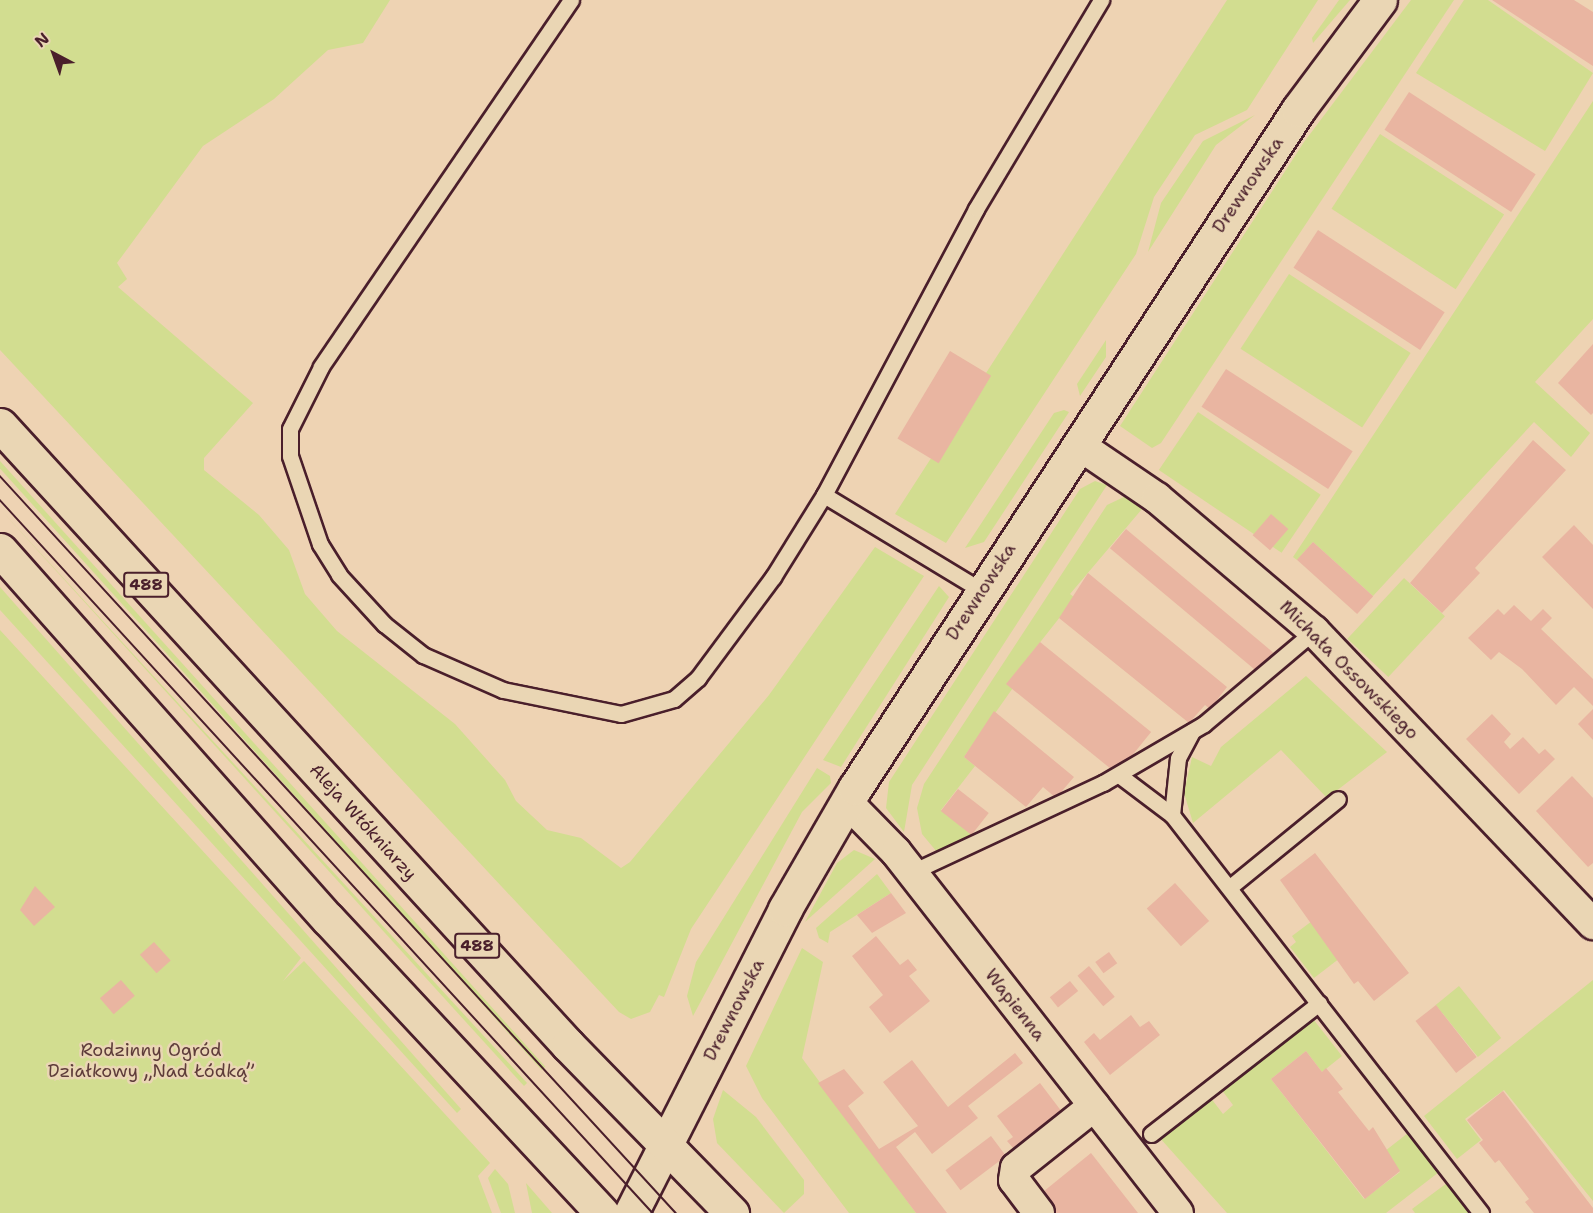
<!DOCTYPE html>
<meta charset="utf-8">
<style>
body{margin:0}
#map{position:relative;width:1593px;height:1213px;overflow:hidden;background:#eed3b3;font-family:"Shantell Sans",sans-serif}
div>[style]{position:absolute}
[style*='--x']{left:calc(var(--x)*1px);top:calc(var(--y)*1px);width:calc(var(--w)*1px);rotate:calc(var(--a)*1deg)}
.green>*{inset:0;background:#d2dd90;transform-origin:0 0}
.building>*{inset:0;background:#e9b5a1;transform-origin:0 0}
.roads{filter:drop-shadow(2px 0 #4a1f2b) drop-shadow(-2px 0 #4a1f2b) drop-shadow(0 2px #4a1f2b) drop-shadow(0 -2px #4a1f2b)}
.service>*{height:15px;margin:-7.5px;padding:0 7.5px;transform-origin:7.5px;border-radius:7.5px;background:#ead6b4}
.minor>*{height:30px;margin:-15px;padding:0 15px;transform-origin:15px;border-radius:15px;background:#ead6b4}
.secondary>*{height:33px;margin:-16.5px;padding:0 16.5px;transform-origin:16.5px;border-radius:16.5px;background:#ead6b4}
.primary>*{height:33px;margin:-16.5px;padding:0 16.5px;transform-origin:16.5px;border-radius:16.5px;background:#ead6b4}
.tram>*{height:1.5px;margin:-0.75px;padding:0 0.75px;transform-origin:0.75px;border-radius:0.75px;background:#4a1f2b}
span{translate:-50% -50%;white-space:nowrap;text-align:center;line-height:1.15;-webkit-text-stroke:5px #ead6b4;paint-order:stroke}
.shield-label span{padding:2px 4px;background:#ead6b4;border:2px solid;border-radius:4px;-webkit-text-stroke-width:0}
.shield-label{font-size:16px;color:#4a1f2b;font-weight:700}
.street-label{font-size:18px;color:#4a1f2b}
.park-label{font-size:18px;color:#5e3c3a}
.north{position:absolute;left:24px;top:24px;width:60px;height:60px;-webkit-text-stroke:4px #ead6b4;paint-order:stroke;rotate:319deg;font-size:16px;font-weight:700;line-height:24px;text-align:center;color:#4a1f2b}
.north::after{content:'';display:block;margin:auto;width:21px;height:27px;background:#4a1f2b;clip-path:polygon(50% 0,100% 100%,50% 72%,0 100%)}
</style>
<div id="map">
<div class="green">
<div style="clip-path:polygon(0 0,390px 0,363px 43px,328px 50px,274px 99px,203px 146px,117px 263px,127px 279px,118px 287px,253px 403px,204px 458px,204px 470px,259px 515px,289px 550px,305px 594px,337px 631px,455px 724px,505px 780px,516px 801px,547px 830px,581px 838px,621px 868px,630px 862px,769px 695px,875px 547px,924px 576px,691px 929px,664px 997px,659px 995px,650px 1012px,631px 1019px,619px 1012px,0 350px)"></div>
<div style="clip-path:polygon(1227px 0,1318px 0,1247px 110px,1195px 135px,1154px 197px,1136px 254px,946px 543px,895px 514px)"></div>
<div style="clip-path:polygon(1339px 0,1350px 0,1313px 43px,1312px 38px)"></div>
<div style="clip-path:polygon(1411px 0,1454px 0,1161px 443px,1152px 448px,1120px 426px,1304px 142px)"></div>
<div style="clip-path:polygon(1464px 0,1488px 0,1593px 73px,1545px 151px,1416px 73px)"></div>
<div style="clip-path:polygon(1593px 101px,1593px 319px,1535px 382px,1590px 433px,1571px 457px,1534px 422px,1373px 596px,1313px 542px,1297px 560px,1293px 557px)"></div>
<div style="clip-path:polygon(1255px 115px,1216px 145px,1148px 252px,1161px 203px,1203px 141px)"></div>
<div style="left:1380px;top:134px;width:148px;height:89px;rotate:33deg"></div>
<div style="left:1289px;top:274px;width:145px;height:89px;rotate:33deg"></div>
<div style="clip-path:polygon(1106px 340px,1106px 357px,1080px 396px,1077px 384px)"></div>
<div style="clip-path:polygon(1064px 410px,1069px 412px,984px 542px,965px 548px,1054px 413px)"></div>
<div style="left:1198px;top:412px;width:148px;height:70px;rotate:34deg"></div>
<div style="left:0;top:461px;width:815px;height:5px;rotate:48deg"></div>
<div style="clip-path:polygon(1095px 481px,1107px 485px,912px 785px,904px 832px,886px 808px,889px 782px,1080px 489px)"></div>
<div style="clip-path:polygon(1126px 496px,1142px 509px,1070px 594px,1075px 598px,1023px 664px,1027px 668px,964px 757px,975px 766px,941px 810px,972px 835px,937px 852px,922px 834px,917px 808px,924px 784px,1107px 505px)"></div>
<div style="clip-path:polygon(0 509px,527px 1083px,524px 1086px)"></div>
<div style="left:1404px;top:578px;width:56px;height:83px;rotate:43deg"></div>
<div style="clip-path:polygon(939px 586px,949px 597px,841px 767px,823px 760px)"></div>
<div style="clip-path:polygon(0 587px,461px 1109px,457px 1113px,0 610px)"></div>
<div style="clip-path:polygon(0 630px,301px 958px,283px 981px,304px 961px,490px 1163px,478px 1176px,492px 1213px,0 1213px)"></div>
<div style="clip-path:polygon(1306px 676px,1387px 752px,1327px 798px,1281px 750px,1193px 823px,1184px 793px,1192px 757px,1211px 766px,1221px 747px)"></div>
<div style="clip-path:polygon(817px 768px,830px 776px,831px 783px,802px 812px,693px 1016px,687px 996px,696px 962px)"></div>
<div style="clip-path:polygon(854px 850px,875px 859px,805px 922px,837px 863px)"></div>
<div style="clip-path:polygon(877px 874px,891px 893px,830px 932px,828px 943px,819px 938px,816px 928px)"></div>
<div style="clip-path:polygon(1312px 921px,1340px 958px,1314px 978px,1290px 947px,1296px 942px,1292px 936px)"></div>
<div style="clip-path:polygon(802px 948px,823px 962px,802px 1058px,916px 1213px,849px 1213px,762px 1098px,746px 1066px)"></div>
<div style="clip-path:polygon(1593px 980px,1593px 1201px,1504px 1090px,1465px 1119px,1481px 1140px,1457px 1159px,1424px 1116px)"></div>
<div style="left:1459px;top:986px;width:67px;height:30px;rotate:51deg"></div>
<div style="clip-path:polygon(1310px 1015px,1342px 1056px,1322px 1072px,1306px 1051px,1271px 1079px,1364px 1199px,1400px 1172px,1385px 1151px,1408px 1133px,1439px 1172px,1386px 1213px,1227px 1213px,1159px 1137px,1210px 1097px,1223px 1114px,1233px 1105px,1221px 1089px)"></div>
<div style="clip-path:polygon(723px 1090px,756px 1117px,804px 1180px,804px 1194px,784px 1213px,717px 1143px,713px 1119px)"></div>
<div style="clip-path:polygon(495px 1169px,508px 1184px,515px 1213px,501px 1213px,488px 1178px)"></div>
<div style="clip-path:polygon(526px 1183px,552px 1213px,532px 1213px)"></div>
<div style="clip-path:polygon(1447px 1183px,1470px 1213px,1415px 1213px,1412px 1209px)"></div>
</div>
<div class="building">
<div style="clip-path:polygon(1492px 0,1574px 0,1593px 12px,1593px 66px)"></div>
<div style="left:1409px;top:92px;width:151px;height:45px;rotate:33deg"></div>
<div style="left:1318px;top:230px;width:151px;height:45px;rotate:33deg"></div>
<div style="clip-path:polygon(1593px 344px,1593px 413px,1591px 415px,1558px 383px)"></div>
<div style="left:950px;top:351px;width:48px;height:102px;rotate:31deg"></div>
<div style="left:1226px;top:369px;width:151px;height:45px;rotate:33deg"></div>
<div style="clip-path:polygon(1533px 440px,1566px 470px,1475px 568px,1480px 573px,1442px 613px,1410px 583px)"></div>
<div style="left:1271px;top:514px;width:23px;height:28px;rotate:41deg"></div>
<div style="clip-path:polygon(1574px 525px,1593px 545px,1593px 609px,1542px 557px)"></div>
<div style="left:1126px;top:529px;width:192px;height:25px;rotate:40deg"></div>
<div style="left:1313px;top:542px;width:81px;height:24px;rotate:42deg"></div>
<div style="clip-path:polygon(1088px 573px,1227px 687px,1210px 709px,1205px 705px,1189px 723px,1059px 618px)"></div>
<div style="clip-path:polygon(1514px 605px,1531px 621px,1543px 609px,1552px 618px,1541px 629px,1593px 679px,1593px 706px,1574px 687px,1556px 705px,1522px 669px,1499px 652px,1491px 660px,1468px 638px,1498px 609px,1504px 615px)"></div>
<div style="left:1040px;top:642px;width:143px;height:54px;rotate:39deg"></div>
<div style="clip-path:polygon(1593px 709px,1593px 740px,1578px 724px)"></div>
<div style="clip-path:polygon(994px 711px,1074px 777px,1056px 798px,1043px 787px,1026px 807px,964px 757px)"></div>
<div style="clip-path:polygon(1492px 714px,1511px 734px,1504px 742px,1510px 749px,1523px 737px,1539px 754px,1545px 749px,1555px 759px,1519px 794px,1466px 739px)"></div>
<div style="clip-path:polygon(1572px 776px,1593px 798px,1593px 863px,1588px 867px,1536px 811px)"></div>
<div style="left:958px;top:789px;width:39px;height:28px;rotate:38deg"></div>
<div style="clip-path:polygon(1315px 853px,1409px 973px,1374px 1001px,1358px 981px,1354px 984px,1280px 880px)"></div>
<div style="left:1175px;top:883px;width:51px;height:38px;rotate:48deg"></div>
<div style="clip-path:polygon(35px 886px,55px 907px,34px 926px,20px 910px)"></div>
<div style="clip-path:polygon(891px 893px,906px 913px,872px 933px,857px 915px)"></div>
<div style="clip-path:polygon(876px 936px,900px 965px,908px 959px,917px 970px,909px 976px,930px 1001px,890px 1033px,869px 1007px,883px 995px,852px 956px)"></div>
<div style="left:154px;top:942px;width:25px;height:19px;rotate:48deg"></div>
<div style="left:1109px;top:952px;width:14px;height:17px;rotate:54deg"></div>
<div style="left:1089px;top:966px;width:40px;height:15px;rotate:50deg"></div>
<div style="left:121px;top:980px;width:21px;height:28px;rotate:49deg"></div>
<div style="left:1070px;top:981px;width:13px;height:26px;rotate:51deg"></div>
<div style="left:1436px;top:1005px;width:66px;height:26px;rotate:52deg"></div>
<div style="clip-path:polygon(1131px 1015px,1140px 1027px,1149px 1021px,1160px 1035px,1110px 1075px,1084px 1042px,1094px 1033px,1100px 1040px)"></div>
<div style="clip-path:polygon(1306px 1051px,1322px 1072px,1326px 1068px,1343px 1089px,1338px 1092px,1369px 1131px,1373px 1127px,1400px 1171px,1365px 1199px,1271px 1079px)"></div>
<div style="clip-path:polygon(1015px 1053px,1023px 1063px,968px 1106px,978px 1118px,932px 1154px,915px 1132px,896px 1147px,947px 1213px,916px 1213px,818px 1083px,844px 1069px,864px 1093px,848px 1106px,879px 1149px,918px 1126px,883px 1082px,912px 1060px,948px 1107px)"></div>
<div style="clip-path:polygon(1040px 1083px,1062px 1112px,1014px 1149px,1007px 1141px,1013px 1137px,997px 1116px)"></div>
<div style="clip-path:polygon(1503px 1091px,1593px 1208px,1593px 1213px,1534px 1213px,1525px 1202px,1529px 1199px,1499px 1160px,1495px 1163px,1479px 1143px,1483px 1140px,1467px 1120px)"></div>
<div style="left:991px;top:1136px;width:25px;height:57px;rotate:53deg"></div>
<div style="clip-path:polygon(1091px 1153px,1138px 1213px,1051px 1213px,1038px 1196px)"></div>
</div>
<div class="roads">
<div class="service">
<div style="--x:571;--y:0;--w:444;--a:124.3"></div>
<div style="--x:321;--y:367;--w:69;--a:116.6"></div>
<div style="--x:290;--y:429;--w:27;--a:90"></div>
<div style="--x:290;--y:456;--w:93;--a:71.2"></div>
<div style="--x:320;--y:544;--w:36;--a:58"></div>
<div style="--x:339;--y:575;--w:67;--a:47.4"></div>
<div style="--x:384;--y:624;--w:50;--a:38.5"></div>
<div style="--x:423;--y:655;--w:87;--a:23.6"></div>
<div style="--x:503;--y:690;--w:120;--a:11.5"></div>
<div style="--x:621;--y:714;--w:55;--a:-15.8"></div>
<div style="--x:674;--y:699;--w:32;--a:-41"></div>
<div style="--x:698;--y:678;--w:126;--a:-53.4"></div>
<div style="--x:773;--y:577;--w:97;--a:-58.1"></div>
<div style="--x:824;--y:495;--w:324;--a:-62"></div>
<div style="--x:976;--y:209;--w:244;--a:-59.1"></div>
<div style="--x:824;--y:495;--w:184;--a:31.2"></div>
<div style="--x:1119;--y:775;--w:66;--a:37"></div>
<div style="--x:1172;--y:815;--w:504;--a:52.17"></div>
<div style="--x:1172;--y:815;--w:57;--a:-84"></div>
<div style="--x:1178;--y:758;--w:30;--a:-62"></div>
<div style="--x:912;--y:872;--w:211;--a:-25"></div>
<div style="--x:1103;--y:783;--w:117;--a:-30.3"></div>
<div style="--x:1204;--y:724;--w:144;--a:-40.2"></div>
<div style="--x:1230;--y:887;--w:139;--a:-39.2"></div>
<div style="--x:1151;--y:1134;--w:213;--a:-37.9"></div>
</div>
<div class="minor">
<div style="--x:1079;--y:445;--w:94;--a:34.2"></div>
<div style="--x:1157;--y:498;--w:206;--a:40.3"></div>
<div style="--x:1314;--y:631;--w:405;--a:46.4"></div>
<div style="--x:847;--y:802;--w:70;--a:45.6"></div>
<div style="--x:896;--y:852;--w:458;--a:52"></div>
<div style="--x:1039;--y:1213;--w:41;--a:-127.1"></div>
<div style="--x:1014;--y:1180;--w:12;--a:-81"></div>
<div style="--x:1016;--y:1168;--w:100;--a:-38.5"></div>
</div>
<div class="secondary">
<div style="--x:631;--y:1213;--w:341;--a:-63.1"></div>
<div style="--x:785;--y:909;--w:140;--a:-60"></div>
<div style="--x:855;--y:788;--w:810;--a:-56.84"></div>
<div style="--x:1298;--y:110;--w:137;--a:-53.3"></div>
</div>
<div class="primary">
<div style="--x:0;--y:425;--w:841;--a:47.51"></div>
<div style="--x:568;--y:1045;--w:235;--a:45.7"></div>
<div style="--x:0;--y:550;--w:494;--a:48.4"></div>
<div style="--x:328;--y:919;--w:402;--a:47"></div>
</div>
</div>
<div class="tram">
<div style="--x:0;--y:476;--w:1000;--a:47.47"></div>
<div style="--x:0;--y:500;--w:967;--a:47.52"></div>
</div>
<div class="shield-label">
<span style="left:146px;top:585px">488</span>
<span style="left:477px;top:946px">488</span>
</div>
<div class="street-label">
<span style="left:1248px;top:185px;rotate:-56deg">Drewnowska</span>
<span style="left:981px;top:592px;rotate:-57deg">Drewnowska</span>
<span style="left:1349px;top:670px;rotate:45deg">Michała Ossowskiego</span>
<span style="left:363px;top:822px;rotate:48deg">Aleja Włókniarzy</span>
<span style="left:1015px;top:1005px;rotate:52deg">Wapienna</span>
<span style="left:734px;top:1010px;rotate:-63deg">Drewnowska</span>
</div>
<div class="park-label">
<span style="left:151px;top:1061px">Rodzinny Ogród<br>Działkowy „Nad Łódką”</span>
</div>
<div class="north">N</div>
</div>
